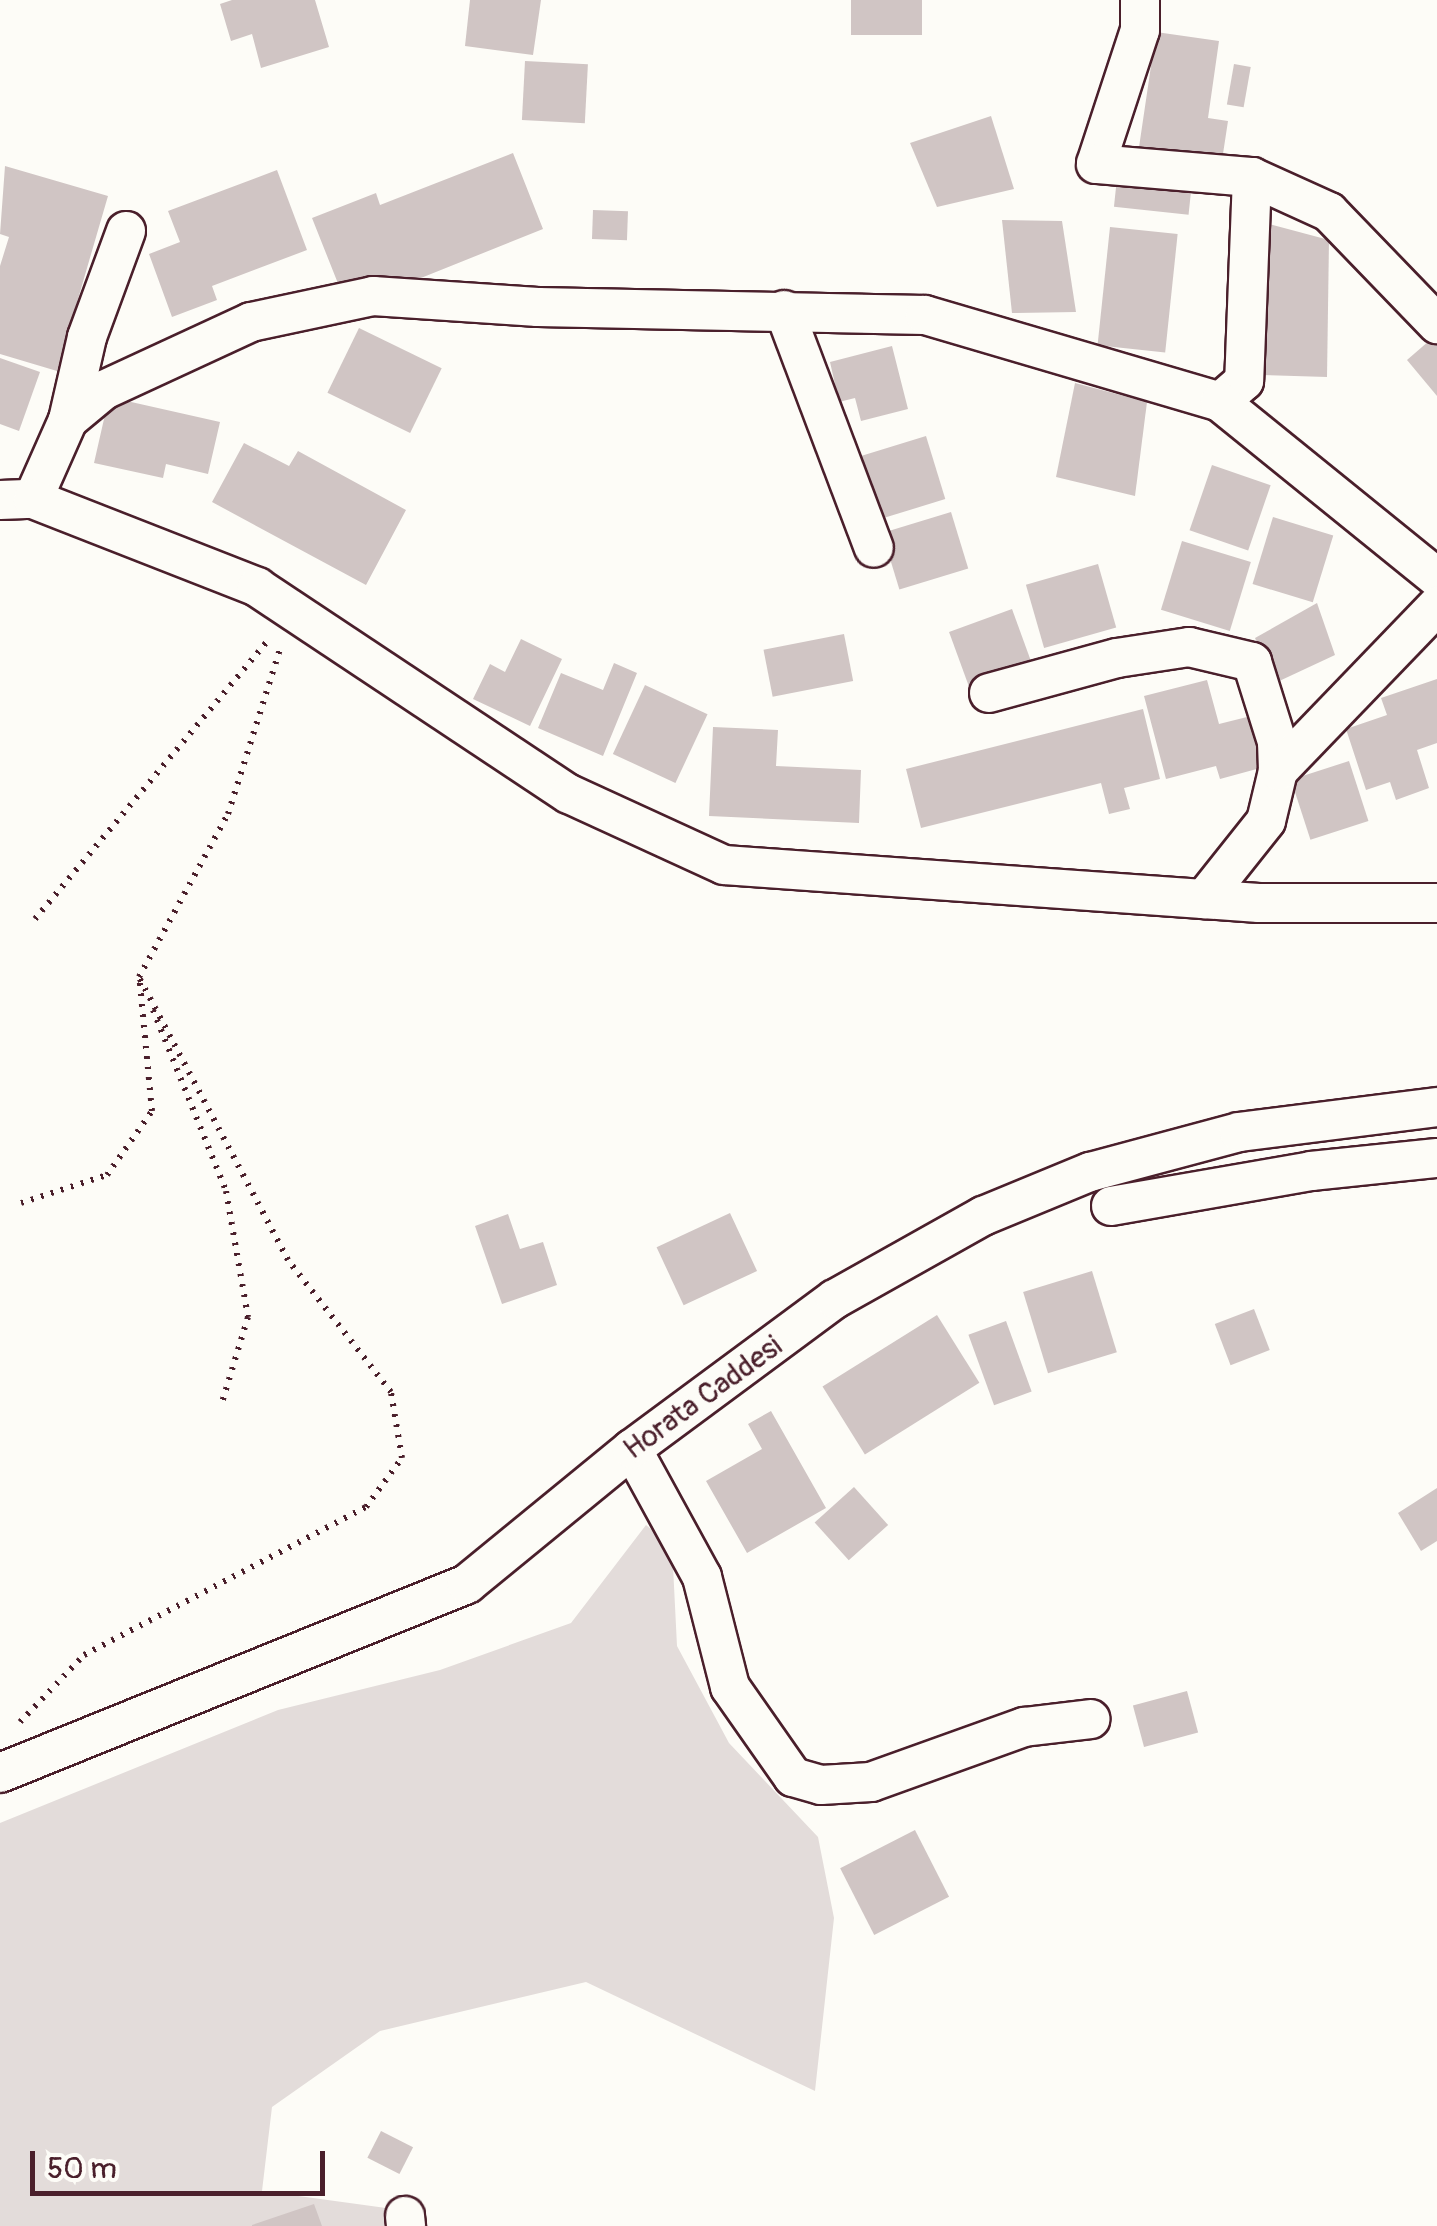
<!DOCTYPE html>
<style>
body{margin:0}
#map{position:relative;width:1437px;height:2226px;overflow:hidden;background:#fdfcf7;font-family:Pangolin,sans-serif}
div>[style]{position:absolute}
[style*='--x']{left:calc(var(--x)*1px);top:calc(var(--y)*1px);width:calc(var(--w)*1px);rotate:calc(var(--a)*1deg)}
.green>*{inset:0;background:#e3dcda}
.building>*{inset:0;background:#d0c5c4;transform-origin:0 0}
.path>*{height:6px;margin-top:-3px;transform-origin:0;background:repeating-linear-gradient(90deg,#4a1f2b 0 2.5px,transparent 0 10.5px)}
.roads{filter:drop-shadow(2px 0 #4a1f2b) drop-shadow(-2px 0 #4a1f2b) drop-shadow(0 2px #4a1f2b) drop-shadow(0 -2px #4a1f2b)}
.street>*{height:38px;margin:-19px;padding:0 19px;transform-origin:19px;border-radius:19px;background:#fdfcf7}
span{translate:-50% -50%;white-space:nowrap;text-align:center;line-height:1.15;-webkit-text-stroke:9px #fdfcf7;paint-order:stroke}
.street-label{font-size:30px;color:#4a1f2b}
.scale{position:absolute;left:30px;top:2151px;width:295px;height:45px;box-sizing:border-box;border:5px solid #4a1f2b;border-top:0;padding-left:12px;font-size:30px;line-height:35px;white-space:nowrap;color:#4a1f2b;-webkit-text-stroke:8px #fdfcf7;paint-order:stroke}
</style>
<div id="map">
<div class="green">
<div style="clip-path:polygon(646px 1525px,672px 1546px,677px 1646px,729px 1743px,818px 1837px,834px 1918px,815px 2091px,586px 1982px,380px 2031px,272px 2107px,262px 2191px,386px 2208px,388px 2226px,0 2226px,0 1823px,278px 1710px,440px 1670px,571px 1623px)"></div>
</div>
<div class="building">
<div style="clip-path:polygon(232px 0,315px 0,329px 47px,261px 68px,252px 34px,231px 41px,220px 4px)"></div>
<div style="clip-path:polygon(470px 0,541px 0,533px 55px,465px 46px)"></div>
<div style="left:851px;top:0;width:71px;height:35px"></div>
<div style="clip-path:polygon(1156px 32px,1219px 41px,1208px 118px,1228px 121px,1221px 167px,1138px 154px)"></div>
<div style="left:525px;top:61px;width:63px;height:59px;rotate:3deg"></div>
<div style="left:1234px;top:64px;width:17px;height:41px;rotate:10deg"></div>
<div style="clip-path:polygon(991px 116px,1014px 189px,937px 207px,910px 143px)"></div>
<div style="clip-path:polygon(513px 153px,543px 229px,411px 282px,339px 286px,312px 218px,376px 193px,380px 205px)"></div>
<div style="clip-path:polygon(5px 166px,108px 196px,57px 371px,0 354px,0 266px,9px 237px,0 234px)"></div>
<div style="clip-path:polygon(277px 170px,307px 250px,212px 286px,217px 300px,172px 317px,149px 254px,180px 242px,168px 211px)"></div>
<div style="left:1117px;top:178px;width:75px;height:29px;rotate:6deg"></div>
<div style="left:593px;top:210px;width:35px;height:29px;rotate:2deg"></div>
<div style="clip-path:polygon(1250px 219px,1329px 240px,1327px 377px,1260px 375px)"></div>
<div style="clip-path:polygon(1002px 220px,1062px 221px,1076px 312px,1012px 313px)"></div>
<div style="left:1110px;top:227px;width:68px;height:119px;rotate:6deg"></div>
<div style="left:359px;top:328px;width:92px;height:72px;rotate:26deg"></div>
<div style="clip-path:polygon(1437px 334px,1437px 396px,1407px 360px)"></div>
<div style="clip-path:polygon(892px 346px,908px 409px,861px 421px,855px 398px,839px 402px,830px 362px)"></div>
<div style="clip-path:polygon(0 358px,40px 372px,19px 431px,0 424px)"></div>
<div style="clip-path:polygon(1075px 383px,1147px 402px,1135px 496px,1056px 477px)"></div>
<div style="clip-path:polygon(109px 397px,220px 422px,208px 474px,166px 464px,163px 478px,94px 463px)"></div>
<div style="left:926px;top:436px;width:66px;height:68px;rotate:73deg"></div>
<div style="clip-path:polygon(244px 443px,289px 466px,298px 451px,406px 510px,366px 585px,212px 502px)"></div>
<div style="left:1212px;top:465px;width:62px;height:69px;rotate:19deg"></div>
<div style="left:951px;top:512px;width:59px;height:72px;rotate:73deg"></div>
<div style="left:1273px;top:517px;width:63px;height:70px;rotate:17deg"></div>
<div style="left:1182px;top:541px;width:72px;height:72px;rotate:17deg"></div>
<div style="left:1098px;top:564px;width:66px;height:75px;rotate:74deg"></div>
<div style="clip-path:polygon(1317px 603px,1335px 655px,1275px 683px,1255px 638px)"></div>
<div style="left:1012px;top:609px;width:59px;height:67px;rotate:70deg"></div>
<div style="left:844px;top:634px;width:48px;height:82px;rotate:79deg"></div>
<div style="clip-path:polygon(521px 639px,562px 659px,530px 726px,473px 699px,490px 664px,505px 672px)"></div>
<div style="clip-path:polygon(614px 663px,637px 673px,603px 756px,538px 728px,561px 673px,603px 690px)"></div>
<div style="clip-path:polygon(1437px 679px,1437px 743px,1417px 750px,1429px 788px,1396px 800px,1390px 782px,1366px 790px,1346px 729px,1387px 715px,1381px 698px)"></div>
<div style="clip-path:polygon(1207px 680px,1219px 724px,1251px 716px,1264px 767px,1220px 779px,1216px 766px,1166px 779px,1144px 696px)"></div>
<div style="left:645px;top:685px;width:69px;height:76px;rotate:25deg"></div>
<div style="clip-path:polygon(1143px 709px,1160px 779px,1124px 788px,1130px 809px,1109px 814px,1101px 783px,921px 828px,906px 769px)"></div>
<div style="clip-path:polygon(713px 727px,778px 730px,776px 766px,861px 770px,859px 823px,709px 816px)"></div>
<div style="left:1349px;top:761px;width:63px;height:61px;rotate:72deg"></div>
<div style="left:730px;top:1213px;width:64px;height:81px;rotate:65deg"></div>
<div style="clip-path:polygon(508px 1214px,520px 1249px,543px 1242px,557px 1285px,502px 1304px,475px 1226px)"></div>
<div style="left:1092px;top:1271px;width:85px;height:72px;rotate:73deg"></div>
<div style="left:1254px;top:1309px;width:44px;height:42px;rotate:69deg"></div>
<div style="left:937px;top:1315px;width:80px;height:135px;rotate:58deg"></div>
<div style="left:1006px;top:1321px;width:75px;height:40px;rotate:70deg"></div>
<div style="clip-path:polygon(771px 1411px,826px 1508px,747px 1553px,706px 1481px,762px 1449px,748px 1424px)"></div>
<div style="left:854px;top:1487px;width:51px;height:53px;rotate:48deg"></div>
<div style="clip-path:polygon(1437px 1488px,1437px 1541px,1421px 1551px,1398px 1513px)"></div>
<div style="left:1187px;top:1691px;width:43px;height:56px;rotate:75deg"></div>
<div style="left:915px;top:1830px;width:75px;height:84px;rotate:63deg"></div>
<div style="left:381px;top:2131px;width:36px;height:30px;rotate:27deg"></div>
<div style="clip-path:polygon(314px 2204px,322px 2226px,252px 2226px,252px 2225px)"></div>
</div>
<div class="path">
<div style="--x:35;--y:919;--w:365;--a:-50.1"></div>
<div style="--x:153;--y:1010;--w:195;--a:68"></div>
<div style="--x:226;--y:1191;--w:128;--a:80.1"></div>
<div style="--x:248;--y:1317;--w:93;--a:106.9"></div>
<div style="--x:21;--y:1203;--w:90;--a:-18"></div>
<div style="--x:107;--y:1175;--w:78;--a:-54.9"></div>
<div style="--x:152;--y:1111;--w:129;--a:-95.4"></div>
<div style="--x:20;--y:1722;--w:93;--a:-46.3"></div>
<div style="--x:84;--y:1655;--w:318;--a:-27.7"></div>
<div style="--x:366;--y:1507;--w:61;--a:-53.7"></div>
<div style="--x:402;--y:1458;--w:67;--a:-99.5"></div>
<div style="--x:391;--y:1392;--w:167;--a:-128"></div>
<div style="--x:288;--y:1260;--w:320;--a:-117.8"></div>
<div style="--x:139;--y:977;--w:186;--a:-61.4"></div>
<div style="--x:228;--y:814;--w:176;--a:-72.5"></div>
</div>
<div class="roads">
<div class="street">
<div style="--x:1140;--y:0;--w:30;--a:90"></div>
<div style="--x:1140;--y:30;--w:141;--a:108.2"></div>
<div style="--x:1096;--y:164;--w:157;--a:4.8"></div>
<div style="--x:1252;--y:177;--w:204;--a:92.2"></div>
<div style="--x:1244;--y:381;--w:32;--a:139"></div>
<div style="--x:1252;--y:177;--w:85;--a:24.4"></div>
<div style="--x:1329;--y:212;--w:156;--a:46"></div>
<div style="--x:784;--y:310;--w:254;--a:69.3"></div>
<div style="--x:68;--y:420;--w:85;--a:-77.1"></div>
<div style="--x:87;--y:337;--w:113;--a:-69.8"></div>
<div style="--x:33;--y:499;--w:86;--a:-66.1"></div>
<div style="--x:68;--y:420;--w:47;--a:-39.8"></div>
<div style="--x:104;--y:390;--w:162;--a:-24.8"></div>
<div style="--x:251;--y:322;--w:125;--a:-12"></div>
<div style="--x:373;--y:296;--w:165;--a:3.8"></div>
<div style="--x:538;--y:307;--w:387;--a:1.2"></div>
<div style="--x:925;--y:315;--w:308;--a:16.4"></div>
<div style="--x:1220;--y:402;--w:279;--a:39"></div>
<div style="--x:0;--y:500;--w:33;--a:-2"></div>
<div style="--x:33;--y:499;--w:241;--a:21.4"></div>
<div style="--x:257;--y:587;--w:374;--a:33.6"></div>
<div style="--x:569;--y:794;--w:170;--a:24.6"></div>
<div style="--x:724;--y:865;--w:536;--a:4.06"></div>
<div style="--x:1259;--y:903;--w:178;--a:0"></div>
<div style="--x:989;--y:693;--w:133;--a:-15.3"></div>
<div style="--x:1117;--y:658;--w:73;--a:-8.7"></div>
<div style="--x:1189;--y:647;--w:65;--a:13.4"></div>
<div style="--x:1252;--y:662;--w:84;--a:72.6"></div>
<div style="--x:1277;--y:742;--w:29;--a:88"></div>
<div style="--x:1278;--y:771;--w:51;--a:103.5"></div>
<div style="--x:1266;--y:821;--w:100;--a:128.5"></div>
<div style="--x:1278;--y:771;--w:229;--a:-46.1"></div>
<div style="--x:1111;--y:1206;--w:203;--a:-9.9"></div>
<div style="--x:1311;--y:1171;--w:127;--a:-5.9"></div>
<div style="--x:632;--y:1449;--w:146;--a:61.3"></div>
<div style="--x:702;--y:1577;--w:114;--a:75.7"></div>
<div style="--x:730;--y:1687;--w:110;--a:55"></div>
<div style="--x:793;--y:1777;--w:29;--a:16"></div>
<div style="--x:821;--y:1785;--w:50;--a:-3.4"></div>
<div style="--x:871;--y:1782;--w:163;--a:-19.8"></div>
<div style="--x:1024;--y:1727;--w:67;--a:-6.8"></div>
<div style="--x:0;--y:1773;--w:504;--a:-22.03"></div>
<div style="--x:467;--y:1584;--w:213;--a:-39.3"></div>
<div style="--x:632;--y:1449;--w:252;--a:-36.5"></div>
<div style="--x:835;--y:1299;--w:170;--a:-29.3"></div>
<div style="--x:983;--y:1216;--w:116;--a:-22.4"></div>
<div style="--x:1090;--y:1172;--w:154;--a:-15"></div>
<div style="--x:1239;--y:1132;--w:200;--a:-7.2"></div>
<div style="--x:405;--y:2216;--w:10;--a:84"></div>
</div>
</div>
<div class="street-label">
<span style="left:703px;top:1398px;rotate:-36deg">Horata Caddesi</span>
</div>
<div class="scale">50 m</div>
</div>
